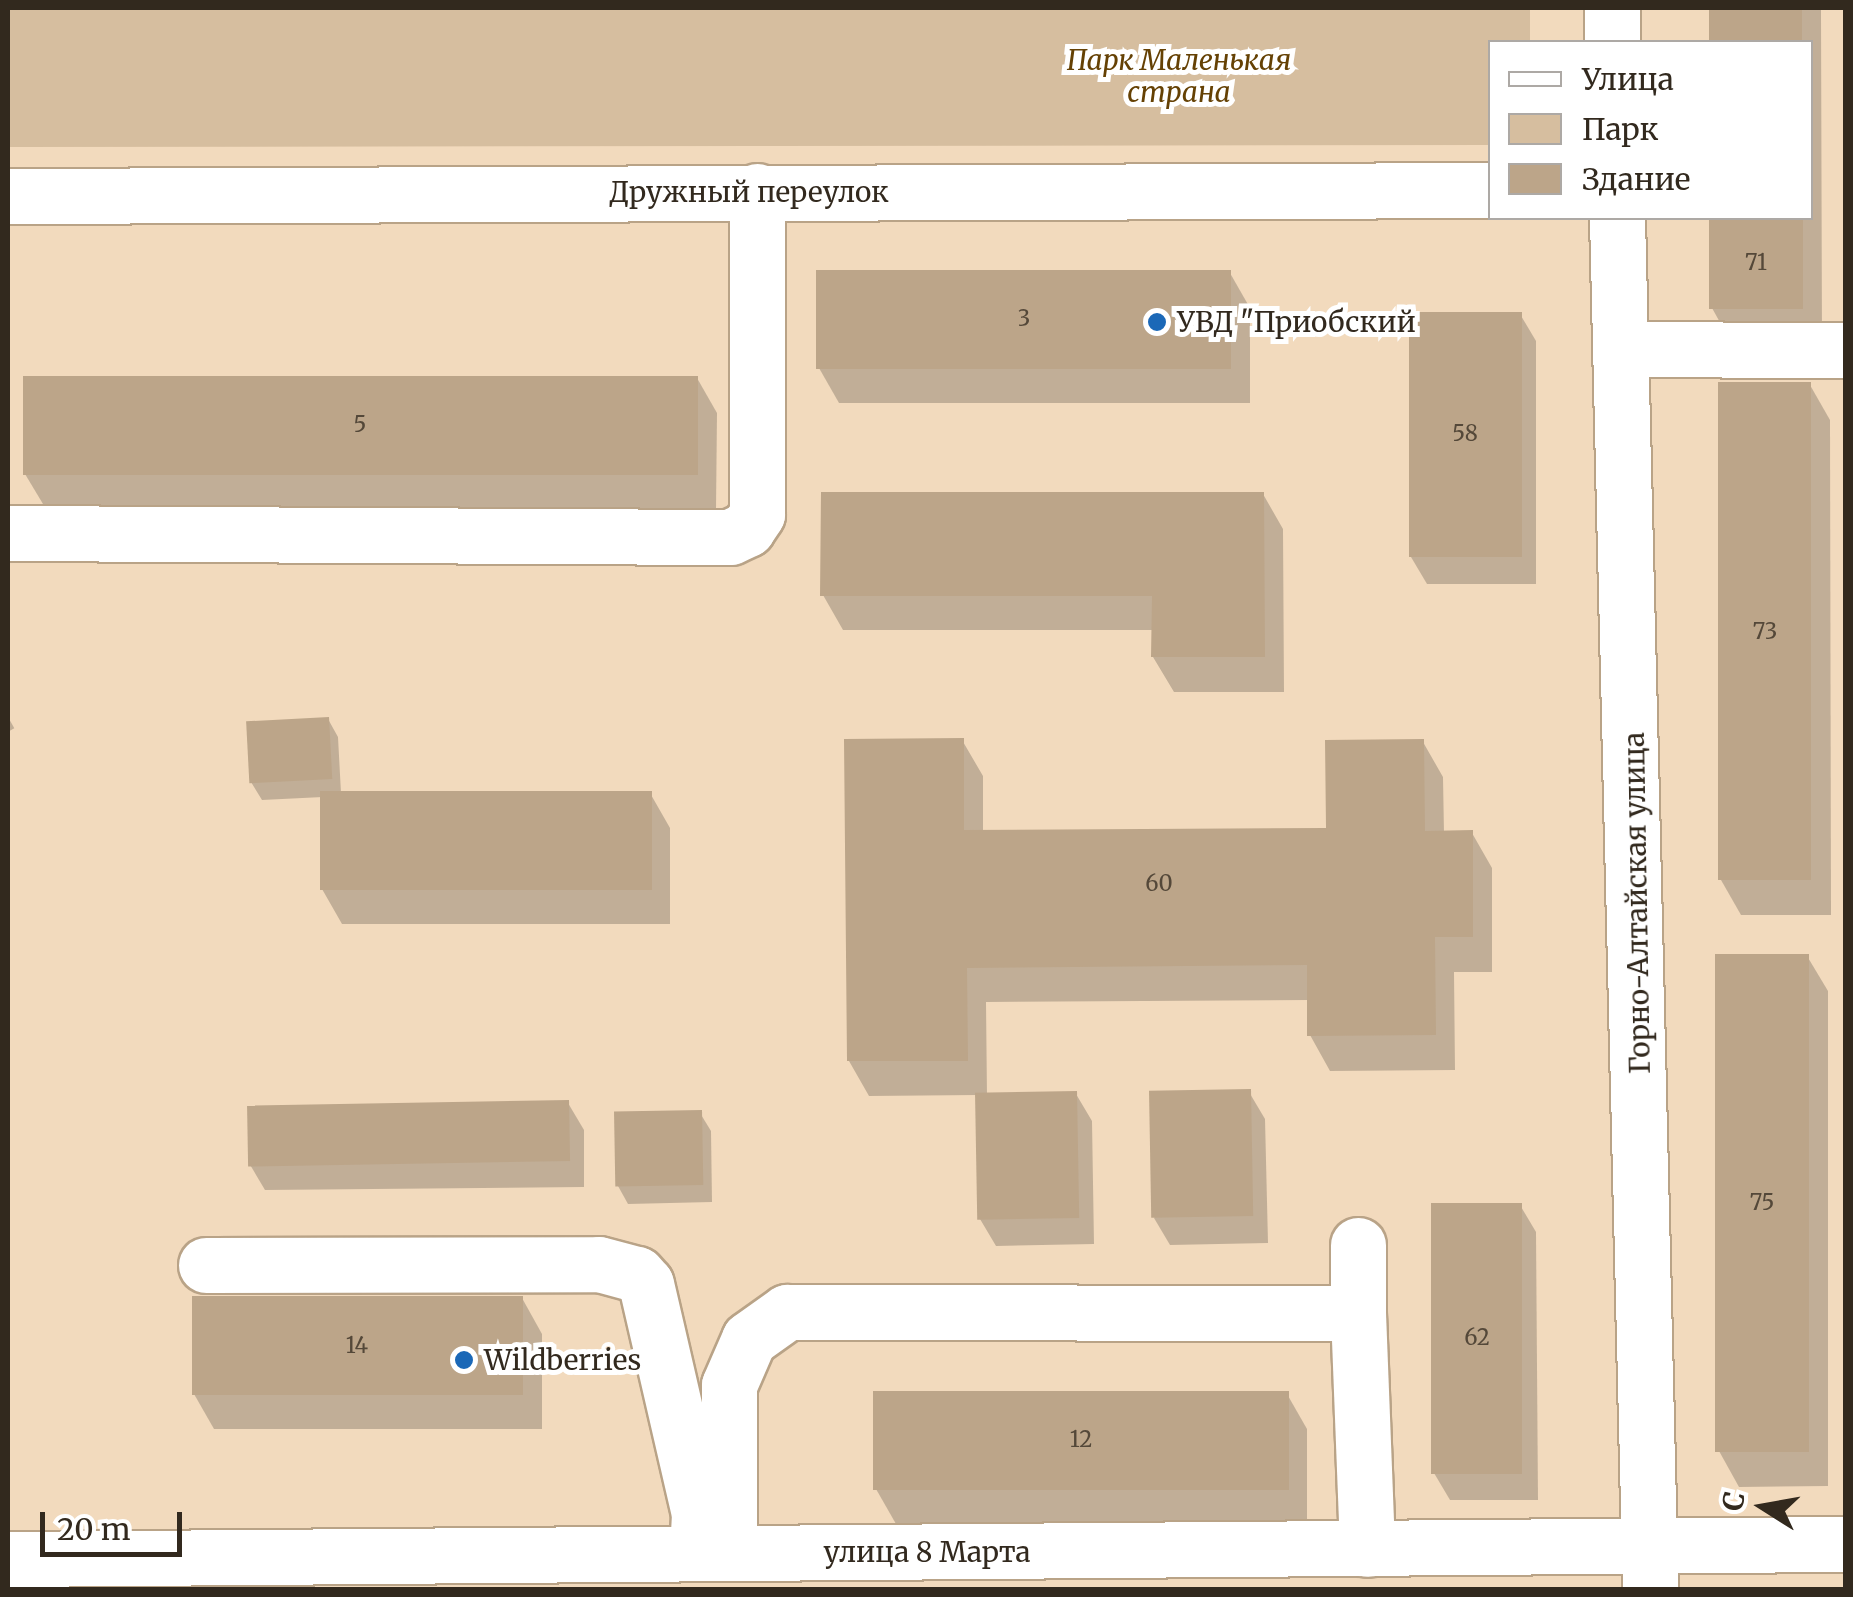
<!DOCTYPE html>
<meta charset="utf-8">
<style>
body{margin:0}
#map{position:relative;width:1853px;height:1597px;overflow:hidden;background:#f2dabd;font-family:Merriweather,serif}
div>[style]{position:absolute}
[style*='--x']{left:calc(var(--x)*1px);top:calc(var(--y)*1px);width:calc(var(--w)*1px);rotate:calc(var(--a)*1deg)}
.green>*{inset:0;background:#d6be9f}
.shadow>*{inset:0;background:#0003;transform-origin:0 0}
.building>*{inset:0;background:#bca589;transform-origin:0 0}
.roads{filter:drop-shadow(2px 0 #b9a387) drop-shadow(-2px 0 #b9a387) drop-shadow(0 2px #b9a387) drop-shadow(0 -2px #b9a387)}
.minor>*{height:55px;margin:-27.5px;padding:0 27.5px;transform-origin:27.5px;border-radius:27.5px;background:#fff}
.dots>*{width:28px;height:28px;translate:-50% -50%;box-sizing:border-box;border:5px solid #fff;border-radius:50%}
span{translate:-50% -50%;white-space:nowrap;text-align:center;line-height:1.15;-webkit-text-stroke:10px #fff;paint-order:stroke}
.number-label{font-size:22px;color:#544839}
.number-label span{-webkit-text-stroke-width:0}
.park-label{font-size:28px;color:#654104;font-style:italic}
.street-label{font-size:28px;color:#32291e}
.poi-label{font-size:28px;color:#32291e}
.left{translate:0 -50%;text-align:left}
.frame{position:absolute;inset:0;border:10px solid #32291e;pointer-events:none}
.legend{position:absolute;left:1488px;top:40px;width:325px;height:180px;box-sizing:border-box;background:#fff;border:2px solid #ada9a5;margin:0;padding:12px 18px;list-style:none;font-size:30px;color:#32291e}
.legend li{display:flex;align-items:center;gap:20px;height:50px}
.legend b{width:50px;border:2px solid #ada9a5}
.north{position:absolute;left:1713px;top:1457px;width:100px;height:100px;-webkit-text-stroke:8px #fff;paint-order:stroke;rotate:281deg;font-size:28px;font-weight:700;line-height:40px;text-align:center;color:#32291e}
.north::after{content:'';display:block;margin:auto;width:35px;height:45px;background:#32291e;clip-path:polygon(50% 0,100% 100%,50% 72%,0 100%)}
.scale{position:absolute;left:40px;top:1512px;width:142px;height:45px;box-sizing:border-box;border:5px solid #32291e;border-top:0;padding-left:12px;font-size:30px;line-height:35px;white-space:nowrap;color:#32291e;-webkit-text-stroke:8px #fff;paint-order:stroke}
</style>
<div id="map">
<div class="green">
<div style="clip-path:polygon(8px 8px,1530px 8px,1530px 42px,1490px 42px,1490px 145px,8px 147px)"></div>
</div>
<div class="shadow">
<div style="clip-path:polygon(1711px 8px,1821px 8px,1822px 343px,1732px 344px,1712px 308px,1712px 218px,1810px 218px,1810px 42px,1711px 42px)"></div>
<div style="clip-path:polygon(1230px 273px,1250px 308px,1250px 403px,839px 403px,819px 368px)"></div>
<div style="clip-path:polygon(1520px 314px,1536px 341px,1536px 584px,1427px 584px,1411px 557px)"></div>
<div style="clip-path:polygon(697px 378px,717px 413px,716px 509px,46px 509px,25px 474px)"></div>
<div style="clip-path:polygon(1810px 385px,1830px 420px,1831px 915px,1741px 915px,1721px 880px)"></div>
<div style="clip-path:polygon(1263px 494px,1283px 529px,1284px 692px,1174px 692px,1153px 657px,1154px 630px,843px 630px,823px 595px)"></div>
<div style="left:8px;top:717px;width:13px;height:582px;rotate:61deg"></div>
<div style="clip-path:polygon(328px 719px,338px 737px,341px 793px,650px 793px,670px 828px,670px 924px,342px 924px,322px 889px,323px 797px,262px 800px,251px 782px)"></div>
<div style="clip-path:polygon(962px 740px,983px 776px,983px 832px,1328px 830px,1423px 742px,1443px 777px,1444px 833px,1472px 833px,1492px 868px,1492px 972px,1454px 972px,1455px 1070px,1330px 1071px,1310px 1035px,1310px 1000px,986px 1002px,987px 1095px,1076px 1094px,1092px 1121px,1094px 1244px,996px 1246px,980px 1219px,978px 1095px,869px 1096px,849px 1061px)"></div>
<div style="clip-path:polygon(1807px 956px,1828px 991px,1828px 1486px,1739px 1487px,1719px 1451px)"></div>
<div style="clip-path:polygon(1249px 1092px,1265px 1119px,1268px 1243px,1170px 1245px,1154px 1218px)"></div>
<div style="clip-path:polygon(568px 1103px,584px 1130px,584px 1187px,265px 1190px,249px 1163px)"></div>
<div style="clip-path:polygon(700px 1113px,711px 1131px,712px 1202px,628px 1204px,618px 1186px)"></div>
<div style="clip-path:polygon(1520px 1205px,1536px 1232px,1538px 1500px,1450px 1500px,1434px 1473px)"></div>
<div style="clip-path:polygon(522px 1298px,542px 1334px,542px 1429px,214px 1429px,194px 1394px)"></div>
<div style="clip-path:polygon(1287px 1394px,1307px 1429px,1307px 1524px,896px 1524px,876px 1489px)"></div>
</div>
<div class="building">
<div style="left:1709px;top:8px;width:93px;height:34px"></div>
<div style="left:1709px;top:218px;width:94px;height:91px"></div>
<div style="left:816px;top:270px;width:415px;height:99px"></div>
<div style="left:1409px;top:312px;width:113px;height:245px"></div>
<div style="left:23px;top:376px;width:675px;height:99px"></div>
<div style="left:1811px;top:382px;width:498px;height:93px;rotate:90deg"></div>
<div style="clip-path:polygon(821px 492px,1264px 492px,1265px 657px,1151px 657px,1152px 596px,820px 596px)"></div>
<div style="left:329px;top:717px;width:62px;height:83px;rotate:87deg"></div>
<div style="clip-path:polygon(964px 738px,964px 830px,1326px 828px,1325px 740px,1424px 739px,1425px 831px,1473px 830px,1473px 937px,1435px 937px,1436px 1035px,1307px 1036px,1307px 965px,967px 968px,968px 1061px,847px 1061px,844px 739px)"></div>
<div style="left:320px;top:791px;width:332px;height:99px"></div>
<div style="left:1715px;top:954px;width:94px;height:498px"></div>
<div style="left:1251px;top:1089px;width:127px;height:102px;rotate:89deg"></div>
<div style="left:1077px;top:1091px;width:127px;height:102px;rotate:89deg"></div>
<div style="left:569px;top:1100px;width:61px;height:322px;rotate:89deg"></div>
<div style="left:702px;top:1110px;width:75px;height:88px;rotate:89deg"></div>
<div style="left:1431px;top:1203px;width:91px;height:271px"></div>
<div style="left:192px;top:1296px;width:331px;height:99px"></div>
<div style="left:873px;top:1391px;width:416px;height:99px"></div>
</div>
<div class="roads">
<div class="minor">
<div style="--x:1612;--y:8;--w:34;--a:90"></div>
<div style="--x:8;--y:196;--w:1482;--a:-0.23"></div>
<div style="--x:1617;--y:218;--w:1372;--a:88.62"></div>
<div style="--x:1625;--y:349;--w:221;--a:0.3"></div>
<div style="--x:8;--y:533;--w:722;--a:0.32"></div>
<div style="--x:730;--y:537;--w:19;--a:-25"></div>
<div style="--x:747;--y:529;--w:18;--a:-56"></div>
<div style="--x:757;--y:514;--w:323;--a:-90"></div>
<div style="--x:1358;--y:1245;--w:68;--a:90"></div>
<div style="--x:206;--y:1265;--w:393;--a:-0.1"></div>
<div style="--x:599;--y:1264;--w:39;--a:15"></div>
<div style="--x:637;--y:1274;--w:13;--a:48"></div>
<div style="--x:646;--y:1284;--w:236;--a:77"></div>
<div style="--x:699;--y:1514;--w:38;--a:93"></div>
<div style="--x:729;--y:1553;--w:168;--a:-90"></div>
<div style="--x:729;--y:1385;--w:50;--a:-66.5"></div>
<div style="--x:749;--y:1339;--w:47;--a:-35.4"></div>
<div style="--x:787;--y:1312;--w:571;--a:0.1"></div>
<div style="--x:1358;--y:1313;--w:236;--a:87.8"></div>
<div style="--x:8;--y:1559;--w:1838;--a:-0.47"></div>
</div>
</div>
<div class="dots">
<div style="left:1157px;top:322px;background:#1b68b7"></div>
<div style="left:464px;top:1360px;background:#1b68b7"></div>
</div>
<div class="number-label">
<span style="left:1756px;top:263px">71</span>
<span style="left:1024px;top:319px">3</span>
<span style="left:360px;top:425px">5</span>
<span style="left:1465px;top:434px">58</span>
<span style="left:1765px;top:632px">73</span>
<span style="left:1159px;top:884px">60</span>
<span style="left:1762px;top:1203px">75</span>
<span style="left:1477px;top:1338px">62</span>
<span style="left:357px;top:1346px">14</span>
<span style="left:1081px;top:1440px">12</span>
</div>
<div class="park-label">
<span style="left:1179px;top:76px">Парк Маленькая<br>страна</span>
</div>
<div class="street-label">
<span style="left:749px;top:192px">Дружный переулок</span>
<span style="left:1637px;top:903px;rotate:-91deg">Горно-Алтайская улица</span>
<span style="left:927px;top:1552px">улица 8 Марта</span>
</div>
<div class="poi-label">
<span class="left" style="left:1177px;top:322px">УВД "Приобский</span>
<span class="left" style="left:484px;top:1360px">Wildberries</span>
</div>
<div class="frame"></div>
<ul class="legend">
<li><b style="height:12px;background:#fff"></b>Улица</li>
<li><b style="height:28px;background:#d6be9f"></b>Парк</li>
<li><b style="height:28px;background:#bca589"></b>Здание</li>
</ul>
<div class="north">С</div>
<div class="scale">20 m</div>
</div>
